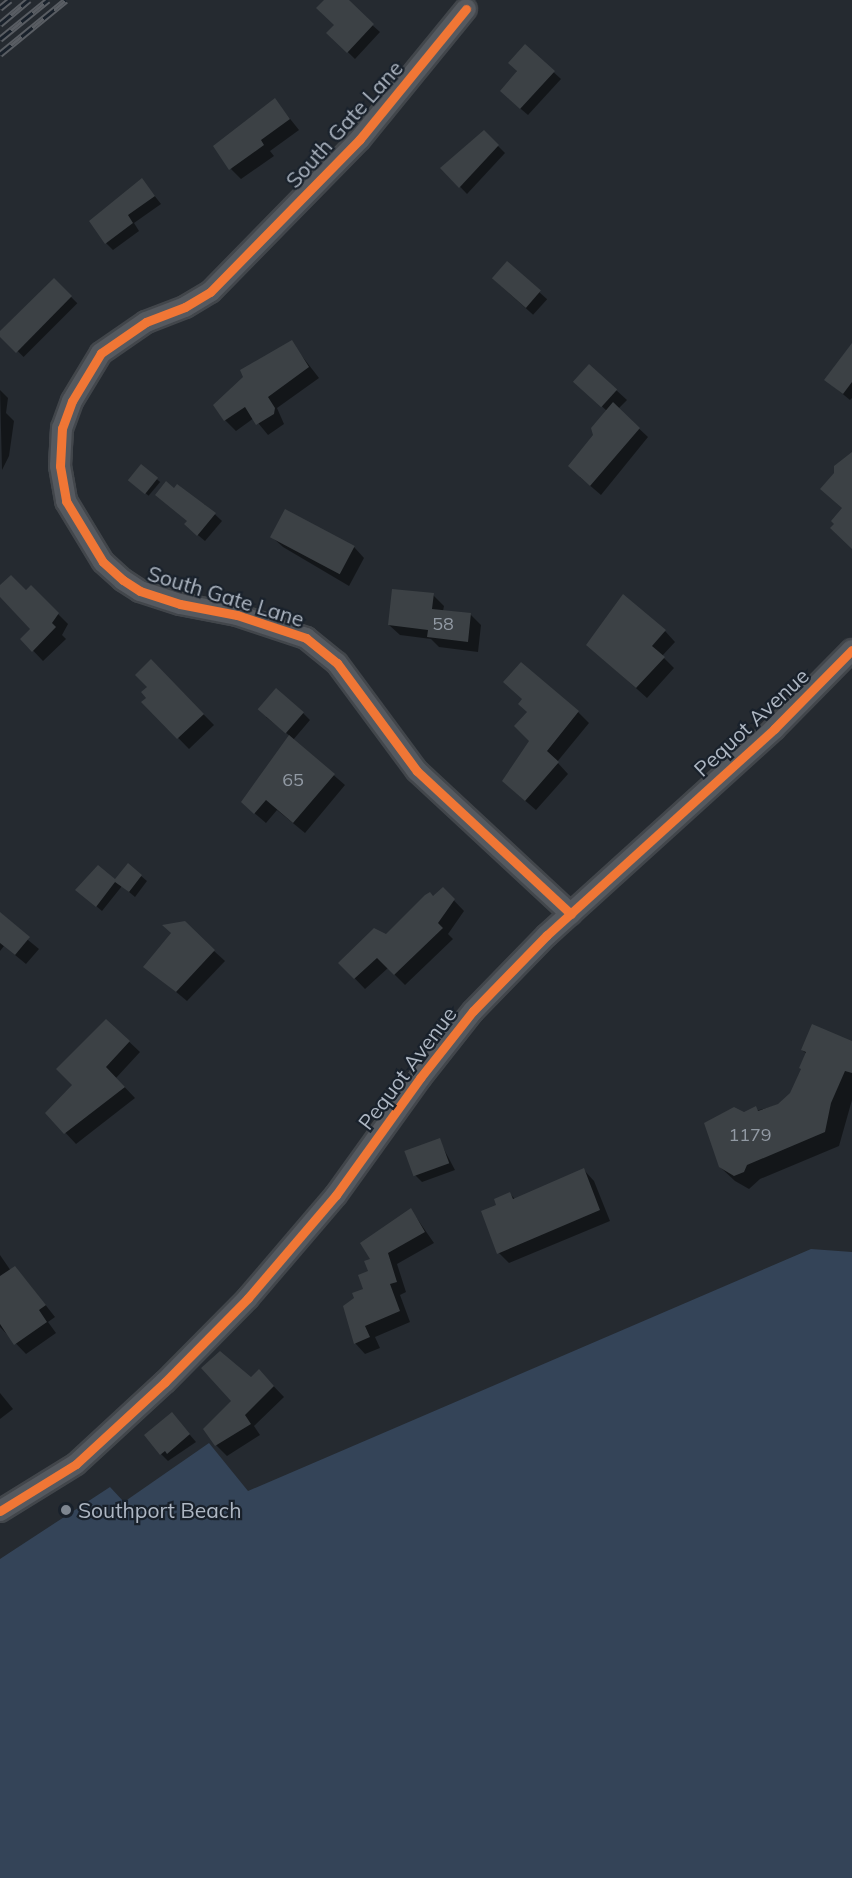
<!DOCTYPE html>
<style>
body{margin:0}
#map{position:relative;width:852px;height:1878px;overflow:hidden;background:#252a30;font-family:Mulish,sans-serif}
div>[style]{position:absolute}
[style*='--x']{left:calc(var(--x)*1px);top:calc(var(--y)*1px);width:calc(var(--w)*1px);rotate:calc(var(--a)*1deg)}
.water>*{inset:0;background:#344458}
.shadow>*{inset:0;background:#0007;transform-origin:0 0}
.building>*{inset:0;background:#3c4145;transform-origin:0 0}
.roads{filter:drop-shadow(2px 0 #42464b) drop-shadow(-2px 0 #42464b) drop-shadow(0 2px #42464b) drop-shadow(0 -2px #42464b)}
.minor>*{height:20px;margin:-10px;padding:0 10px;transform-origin:10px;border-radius:10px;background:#55595f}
.rail>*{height:7px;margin-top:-3.5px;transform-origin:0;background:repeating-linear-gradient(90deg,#19212b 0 14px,#595d63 0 28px);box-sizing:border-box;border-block:2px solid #595d63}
.cycleway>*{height:9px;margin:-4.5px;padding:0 4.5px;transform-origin:4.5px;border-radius:4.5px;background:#f07635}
.dots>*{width:16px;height:16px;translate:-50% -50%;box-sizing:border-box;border:3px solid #19212b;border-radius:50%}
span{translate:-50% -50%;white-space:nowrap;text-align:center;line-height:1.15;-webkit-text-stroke:4.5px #19212b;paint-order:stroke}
.number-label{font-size:18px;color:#929aa4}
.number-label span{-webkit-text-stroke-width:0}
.street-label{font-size:21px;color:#aeb7c3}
.poi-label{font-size:21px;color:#aeb7c3}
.left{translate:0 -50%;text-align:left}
</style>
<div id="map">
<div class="water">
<div style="clip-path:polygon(811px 1249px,852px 1252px,852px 1878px,0 1878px,0 1559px,110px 1487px,124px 1502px,209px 1443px,248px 1491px)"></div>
</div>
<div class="shadow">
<div style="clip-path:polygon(326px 0,344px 0,380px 32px,355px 59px,328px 33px,336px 25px)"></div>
<div style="clip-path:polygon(525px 46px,561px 79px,528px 115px,508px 98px)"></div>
<div style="clip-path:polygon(275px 100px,299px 130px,270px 151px,274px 156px,241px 179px,231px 169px)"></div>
<div style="clip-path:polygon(484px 132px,505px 153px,467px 194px,442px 168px)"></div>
<div style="clip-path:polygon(142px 180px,161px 204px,134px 223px,139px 231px,113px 250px,106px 243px)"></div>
<div style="left:507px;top:263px;width:54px;height:21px;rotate:42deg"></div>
<div style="left:54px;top:280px;width:33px;height:76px;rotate:45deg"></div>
<div style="clip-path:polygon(291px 342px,319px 378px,277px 408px,284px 424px,268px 435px,254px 418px,236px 431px,225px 420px,245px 378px)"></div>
<div style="clip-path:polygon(852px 354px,852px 398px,850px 400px,833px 386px)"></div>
<div style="clip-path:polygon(0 390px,8px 398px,6px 413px,14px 421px,9px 456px,2px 470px)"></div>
<div style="clip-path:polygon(616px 390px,627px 400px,618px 409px,648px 437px,601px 495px,580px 477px,607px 411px,586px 392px)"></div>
<div style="left:141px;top:466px;width:25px;height:18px;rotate:40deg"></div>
<div style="clip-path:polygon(204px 504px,222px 521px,205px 541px,193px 531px)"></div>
<div style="clip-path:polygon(272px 537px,354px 547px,364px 558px,349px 586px,283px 547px)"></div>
<div style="clip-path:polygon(0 587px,26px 592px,31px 587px,68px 624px,62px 635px,66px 639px,43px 661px,22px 639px,32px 629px,0 595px)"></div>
<div style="clip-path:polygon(433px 595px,444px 606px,443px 611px,470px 614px,481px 625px,478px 652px,439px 647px,431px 639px,400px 635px,389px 625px)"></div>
<div style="clip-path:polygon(665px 631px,675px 642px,662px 656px,674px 668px,647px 698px,599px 655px)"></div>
<div style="clip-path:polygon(151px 661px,214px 725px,189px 749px,143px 702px,148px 698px)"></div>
<div style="clip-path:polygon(578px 712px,589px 723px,557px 762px,568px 774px,536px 810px,514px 791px)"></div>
<div style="clip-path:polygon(303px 713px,310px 720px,293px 740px,345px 785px,305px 833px,277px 810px,266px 823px,253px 812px,290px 736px,266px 717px)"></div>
<div style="clip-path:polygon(128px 865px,147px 881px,135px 897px,122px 886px,102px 911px,83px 895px,115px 882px)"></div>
<div style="clip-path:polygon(443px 889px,464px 911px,448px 934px,453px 939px,405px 985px,388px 968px,365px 989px,340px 963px,386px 936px)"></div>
<div style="clip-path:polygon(0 917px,39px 949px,26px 964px,4px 946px,0 951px)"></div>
<div style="clip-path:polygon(214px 951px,225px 961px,187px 1001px,145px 966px)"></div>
<div style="clip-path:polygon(107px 1021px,140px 1052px,116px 1078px,135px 1098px,76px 1144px,47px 1113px,74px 1085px)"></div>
<div style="clip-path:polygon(852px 1043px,852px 1100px,839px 1146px,760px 1179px,749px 1189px,735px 1181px,720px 1167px,744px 1114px,779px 1105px,791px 1094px,803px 1070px,807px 1054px,802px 1050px)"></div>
<div style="clip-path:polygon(439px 1140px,455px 1170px,422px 1182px,415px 1175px)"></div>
<div style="clip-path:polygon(584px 1170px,594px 1181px,610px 1221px,509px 1263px,499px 1253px,498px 1205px,510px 1194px,516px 1200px)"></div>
<div style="clip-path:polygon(411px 1210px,434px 1243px,397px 1264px,406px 1292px,400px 1295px,410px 1322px,375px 1337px,380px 1348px,365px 1354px,355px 1343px,372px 1260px)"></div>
<div style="clip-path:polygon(0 1255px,11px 1271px,15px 1268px,25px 1279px,55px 1317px,48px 1322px,56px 1333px,26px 1354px,0 1327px)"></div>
<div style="clip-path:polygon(259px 1371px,284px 1397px,254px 1426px,260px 1435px,227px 1456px,216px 1445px,233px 1402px)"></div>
<div style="clip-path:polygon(0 1393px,13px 1409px,0 1419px)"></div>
<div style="clip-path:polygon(178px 1421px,196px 1442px,168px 1461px,161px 1454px)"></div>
</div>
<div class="building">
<div style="clip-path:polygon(324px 0,349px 0,374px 24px,347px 53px,326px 33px,334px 25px,316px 8px)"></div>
<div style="clip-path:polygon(525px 44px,555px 71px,520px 109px,500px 91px,517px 71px,508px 63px)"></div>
<div style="clip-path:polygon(275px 98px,290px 119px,261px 140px,264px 145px,229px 170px,213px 146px)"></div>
<div style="clip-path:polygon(484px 130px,499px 145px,459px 188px,440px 168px)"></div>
<div style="clip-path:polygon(142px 178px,155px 196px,128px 215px,133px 223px,105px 244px,89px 221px)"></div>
<div style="left:507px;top:261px;width:45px;height:23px;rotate:41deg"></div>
<div style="clip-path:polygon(54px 278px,72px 296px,16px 353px,0 337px,0 331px)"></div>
<div style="clip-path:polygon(292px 340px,309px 367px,268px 397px,275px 408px,274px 414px,256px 425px,245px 407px,224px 421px,213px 405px,243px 377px,240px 370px)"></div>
<div style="clip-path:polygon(852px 343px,852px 382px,843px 394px,824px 380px)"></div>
<div style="left:589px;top:364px;width:38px;height:24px;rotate:42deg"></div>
<div style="clip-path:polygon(613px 402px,640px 428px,590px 486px,568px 466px,593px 435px,591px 428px)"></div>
<div style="clip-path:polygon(852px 452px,852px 549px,830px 528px,834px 524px,831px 521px,842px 508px,820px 489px,834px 473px,834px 466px)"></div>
<div style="left:141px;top:464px;width:22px;height:21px;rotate:39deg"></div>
<div style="clip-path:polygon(166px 481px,174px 488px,177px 484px,216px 513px,197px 536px,184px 524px,187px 521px,155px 495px)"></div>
<div style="left:285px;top:509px;width:79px;height:32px;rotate:28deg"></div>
<div style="clip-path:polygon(11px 575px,26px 590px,31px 585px,59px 613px,52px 623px,56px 627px,32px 652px,20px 639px,30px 629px,0 597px,0 585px)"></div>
<div style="clip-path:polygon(392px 589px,434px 593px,432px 609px,471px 613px,468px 642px,427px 637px,428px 630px,388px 625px)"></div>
<div style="clip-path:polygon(623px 594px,666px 630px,652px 646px,665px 657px,636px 688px,586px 645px)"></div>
<div style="clip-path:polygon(151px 659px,204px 714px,177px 739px,141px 702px,146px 698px,141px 692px,147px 687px,135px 675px)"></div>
<div style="clip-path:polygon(521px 662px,579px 711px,547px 751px,559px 762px,525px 801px,502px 781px,529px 741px,514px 726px,527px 712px,518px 704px,522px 699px,503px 682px)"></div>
<div style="left:276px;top:688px;width:37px;height:28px;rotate:41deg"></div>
<div style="clip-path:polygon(289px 735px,335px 774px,293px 823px,266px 800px,254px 814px,241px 802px)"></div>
<div style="clip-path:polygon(128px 863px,142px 875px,129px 892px,115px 882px,96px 907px,75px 890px,98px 865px,115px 879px)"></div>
<div style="clip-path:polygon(443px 887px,455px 899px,438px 923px,443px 928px,394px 975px,377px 958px,354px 979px,338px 963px,374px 928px,386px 934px,425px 895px,430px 892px,433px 896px)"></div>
<div style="clip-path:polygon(0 912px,30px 937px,15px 955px,0 943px)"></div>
<div style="clip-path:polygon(185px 921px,215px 950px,176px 992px,143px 967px,171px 933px,162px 925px)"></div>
<div style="clip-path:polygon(106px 1019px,130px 1041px,106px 1067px,125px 1087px,64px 1134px,45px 1113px,72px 1085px,56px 1069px)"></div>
<div style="clip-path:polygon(812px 1024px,852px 1041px,852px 1073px,845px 1071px,831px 1103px,825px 1132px,747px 1165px,744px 1172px,734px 1176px,719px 1167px,704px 1123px,734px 1107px,744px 1112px,756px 1106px,758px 1111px,778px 1104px,790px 1093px,801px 1069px,799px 1068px,806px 1052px,801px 1050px)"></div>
<div style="left:440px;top:1138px;width:27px;height:38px;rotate:70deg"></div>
<div style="clip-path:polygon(584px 1168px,600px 1210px,497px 1254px,481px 1211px,496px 1205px,494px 1199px,510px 1192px,513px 1199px)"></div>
<div style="clip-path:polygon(411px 1208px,425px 1232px,388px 1253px,397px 1282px,390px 1284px,400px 1311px,365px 1326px,370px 1337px,354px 1344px,343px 1306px,354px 1298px,352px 1293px,363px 1289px,358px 1275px,368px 1271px,364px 1261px,370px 1259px,360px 1243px)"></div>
<div style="clip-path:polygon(15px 1266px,46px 1305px,39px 1310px,47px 1322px,14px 1345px,0 1324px,0 1276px)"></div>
<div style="clip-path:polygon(220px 1351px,251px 1377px,259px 1369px,274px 1386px,245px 1415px,251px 1424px,215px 1446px,203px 1429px,231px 1401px,201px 1368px)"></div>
<div style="clip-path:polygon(172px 1412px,190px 1434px,167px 1454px,165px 1451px,160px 1455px,144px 1435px)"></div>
</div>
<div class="roads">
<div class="minor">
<div style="--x:466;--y:9;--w:168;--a:129.2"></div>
<div style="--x:360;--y:139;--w:214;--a:134.4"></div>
<div style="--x:210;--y:292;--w:29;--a:149"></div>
<div style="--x:185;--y:307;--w:42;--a:159"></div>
<div style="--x:146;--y:322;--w:55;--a:145.4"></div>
<div style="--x:101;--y:353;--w:56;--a:121.1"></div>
<div style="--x:72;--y:401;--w:29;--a:110"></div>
<div style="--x:62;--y:428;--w:38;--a:93"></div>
<div style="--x:60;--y:466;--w:36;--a:80"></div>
<div style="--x:66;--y:501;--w:71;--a:58.8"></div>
<div style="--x:103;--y:562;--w:27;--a:42"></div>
<div style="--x:123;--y:580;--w:20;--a:33"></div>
<div style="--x:140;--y:591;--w:42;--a:18"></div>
<div style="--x:180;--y:604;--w:58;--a:10.9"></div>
<div style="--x:237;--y:615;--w:73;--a:18.4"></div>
<div style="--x:306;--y:638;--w:40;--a:39"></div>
<div style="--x:337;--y:663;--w:134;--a:53.5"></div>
<div style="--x:417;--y:771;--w:210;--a:42.9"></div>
<div style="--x:0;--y:1511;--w:89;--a:-31.7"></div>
<div style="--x:76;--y:1464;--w:121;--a:-42.7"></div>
<div style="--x:165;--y:1382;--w:118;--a:-45.3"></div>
<div style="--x:248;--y:1298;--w:135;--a:-49.5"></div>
<div style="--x:336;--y:1195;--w:144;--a:-54.3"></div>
<div style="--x:420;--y:1078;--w:85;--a:-51.7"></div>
<div style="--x:473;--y:1011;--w:106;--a:-45.8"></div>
<div style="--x:547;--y:935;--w:307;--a:-42.2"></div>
<div style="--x:774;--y:729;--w:111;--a:-45.4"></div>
</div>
</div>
<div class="rail">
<div style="--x:0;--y:8;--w:13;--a:-39"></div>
<div style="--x:0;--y:24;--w:38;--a:-40"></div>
<div style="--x:0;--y:39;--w:62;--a:-39.1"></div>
<div style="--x:0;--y:54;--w:85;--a:-39.3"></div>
</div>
<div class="cycleway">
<div style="--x:466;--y:9;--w:168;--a:129.2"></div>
<div style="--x:360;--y:139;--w:214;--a:134.4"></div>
<div style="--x:210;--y:292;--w:29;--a:149"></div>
<div style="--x:185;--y:307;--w:42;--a:159"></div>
<div style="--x:146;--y:322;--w:55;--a:145.4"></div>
<div style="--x:101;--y:353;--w:56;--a:121.1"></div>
<div style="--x:72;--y:401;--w:29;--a:110"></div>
<div style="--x:62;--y:428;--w:38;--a:93"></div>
<div style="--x:60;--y:466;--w:36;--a:80"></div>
<div style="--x:66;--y:501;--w:71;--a:58.8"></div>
<div style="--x:103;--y:562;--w:27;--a:42"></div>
<div style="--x:123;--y:580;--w:20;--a:33"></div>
<div style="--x:140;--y:591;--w:42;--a:18"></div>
<div style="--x:180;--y:604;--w:58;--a:10.9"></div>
<div style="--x:237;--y:615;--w:73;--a:18.4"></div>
<div style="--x:306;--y:638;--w:40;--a:39"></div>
<div style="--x:337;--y:663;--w:134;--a:53.5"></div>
<div style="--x:417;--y:771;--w:210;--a:42.9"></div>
<div style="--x:0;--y:1511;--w:89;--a:-31.7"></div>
<div style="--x:76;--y:1464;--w:121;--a:-42.7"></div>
<div style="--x:165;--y:1382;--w:118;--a:-45.3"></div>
<div style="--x:248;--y:1298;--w:135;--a:-49.5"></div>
<div style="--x:336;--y:1195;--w:144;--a:-54.3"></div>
<div style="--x:420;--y:1078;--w:85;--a:-51.7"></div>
<div style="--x:473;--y:1011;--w:106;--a:-45.8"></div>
<div style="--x:547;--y:935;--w:307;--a:-42.2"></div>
<div style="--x:774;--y:729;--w:111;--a:-45.4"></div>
</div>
<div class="dots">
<div style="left:66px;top:1510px;background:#7e8690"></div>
</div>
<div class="number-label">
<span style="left:443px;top:624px">58</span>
<span style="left:293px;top:780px">65</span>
<span style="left:750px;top:1135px">1179</span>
</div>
<div class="street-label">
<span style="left:344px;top:124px;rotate:-48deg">South Gate Lane</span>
<span style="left:226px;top:596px;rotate:17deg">South Gate Lane</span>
<span style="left:751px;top:722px;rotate:-43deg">Pequot Avenue</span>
<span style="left:407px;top:1068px;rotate:-53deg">Pequot Avenue</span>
</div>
<div class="poi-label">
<span class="left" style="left:78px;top:1510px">Southport Beach</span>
</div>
</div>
